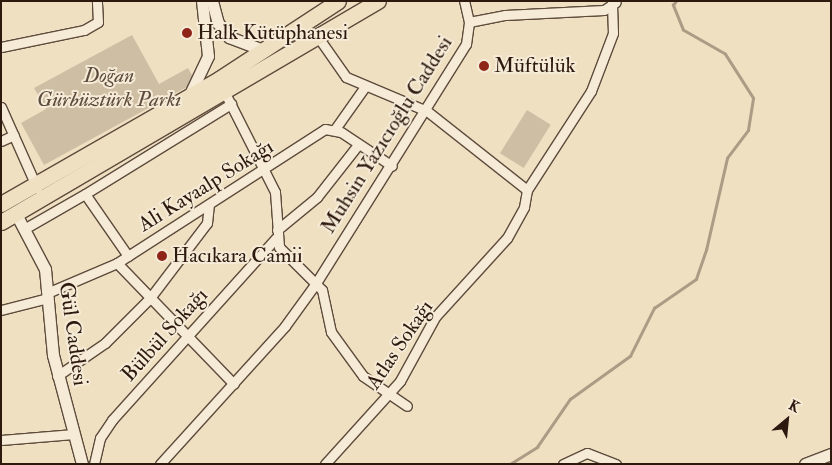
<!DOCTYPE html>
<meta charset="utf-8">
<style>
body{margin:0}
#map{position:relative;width:832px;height:465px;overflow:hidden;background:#efe0c2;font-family:"IM FELL Double Pica",serif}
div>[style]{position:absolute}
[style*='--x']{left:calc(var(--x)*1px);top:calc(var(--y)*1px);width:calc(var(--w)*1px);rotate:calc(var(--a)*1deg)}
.green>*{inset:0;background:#cebea4;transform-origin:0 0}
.stream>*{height:2.5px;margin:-1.25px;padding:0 1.25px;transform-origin:1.25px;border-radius:1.25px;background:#ad9c85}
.roads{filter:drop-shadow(1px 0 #5e4b3c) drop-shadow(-1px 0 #5e4b3c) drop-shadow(0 1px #5e4b3c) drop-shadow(0 -1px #5e4b3c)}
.minor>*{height:9px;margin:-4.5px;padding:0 4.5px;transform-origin:4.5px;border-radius:4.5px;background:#f5ebd7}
.tertiary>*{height:11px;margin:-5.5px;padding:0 5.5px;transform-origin:5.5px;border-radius:5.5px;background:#f5ebd7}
.trunk>*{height:15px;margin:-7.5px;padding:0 7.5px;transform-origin:7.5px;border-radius:7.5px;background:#efe0c2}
.dots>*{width:14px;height:14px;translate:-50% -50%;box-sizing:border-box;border:2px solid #f5ebd7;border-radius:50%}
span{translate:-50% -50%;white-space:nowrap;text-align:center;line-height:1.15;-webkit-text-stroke:4px #f5ebd7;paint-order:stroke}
.poi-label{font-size:21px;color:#2e190f}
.left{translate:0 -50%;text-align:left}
.park-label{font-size:21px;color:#5e4b3c;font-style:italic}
.street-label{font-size:21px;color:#2e190f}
.frame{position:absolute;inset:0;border:2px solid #2e190f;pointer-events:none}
.north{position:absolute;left:762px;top:395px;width:50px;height:50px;-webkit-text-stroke:4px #f5ebd7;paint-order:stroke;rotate:28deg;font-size:14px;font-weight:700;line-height:20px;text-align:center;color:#2e190f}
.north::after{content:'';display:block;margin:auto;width:18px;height:22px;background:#2e190f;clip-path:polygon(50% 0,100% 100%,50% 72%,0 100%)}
</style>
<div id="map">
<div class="green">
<div style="clip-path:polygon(132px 35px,159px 84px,188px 68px,196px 82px,44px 165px,21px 123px,46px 109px,34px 88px)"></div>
<div style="left:527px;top:110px;width:28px;height:51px;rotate:32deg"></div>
</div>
<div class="stream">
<div style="--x:510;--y:464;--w:32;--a:-32"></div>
<div style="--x:537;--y:447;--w:58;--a:-55.5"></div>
<div style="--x:570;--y:399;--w:74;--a:-35.6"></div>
<div style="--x:630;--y:356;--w:54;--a:-63.4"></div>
<div style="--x:654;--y:308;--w:51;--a:-34.6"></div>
<div style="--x:696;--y:279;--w:31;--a:-71"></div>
<div style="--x:706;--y:250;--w:94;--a:-77.1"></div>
<div style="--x:727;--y:158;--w:35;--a:-53"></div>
<div style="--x:748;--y:130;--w:32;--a:-81"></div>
<div style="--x:753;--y:98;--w:52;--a:-122.5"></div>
<div style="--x:725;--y:54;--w:48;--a:-150.3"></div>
<div style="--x:683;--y:30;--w:27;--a:-112"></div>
<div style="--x:673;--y:5;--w:5;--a:-53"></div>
</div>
<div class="roads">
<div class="minor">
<div style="--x:469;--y:22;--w:37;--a:-11"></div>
<div style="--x:505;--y:15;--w:99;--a:-2.9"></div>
<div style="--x:604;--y:10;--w:14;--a:-34"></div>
<div style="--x:318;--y:37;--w:49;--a:55"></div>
<div style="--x:346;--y:77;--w:88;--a:22.8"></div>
<div style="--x:427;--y:111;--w:127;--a:38.3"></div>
<div style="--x:1;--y:47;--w:85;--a:-11.6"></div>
<div style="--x:84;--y:30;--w:16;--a:-30"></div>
<div style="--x:98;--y:22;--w:21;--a:-93"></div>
<div style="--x:225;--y:93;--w:111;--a:63.2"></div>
<div style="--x:275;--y:192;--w:55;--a:85.8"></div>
<div style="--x:279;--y:247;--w:61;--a:45"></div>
<div style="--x:322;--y:290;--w:43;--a:77.9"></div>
<div style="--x:331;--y:332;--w:54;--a:54"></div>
<div style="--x:363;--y:376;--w:53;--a:34.3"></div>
<div style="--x:1;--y:107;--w:89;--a:66"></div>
<div style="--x:335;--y:129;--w:50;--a:-54.7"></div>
<div style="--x:1;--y:141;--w:14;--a:-25"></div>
<div style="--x:24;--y:229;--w:70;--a:-29.8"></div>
<div style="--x:277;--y:230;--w:52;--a:-39.5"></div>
<div style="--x:317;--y:197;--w:65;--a:-51.9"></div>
<div style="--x:128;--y:256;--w:75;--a:-124.7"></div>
<div style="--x:85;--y:194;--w:172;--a:-31.7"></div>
<div style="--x:117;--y:263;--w:168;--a:46"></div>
<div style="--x:47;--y:293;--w:76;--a:-23.2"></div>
<div style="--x:117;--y:263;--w:247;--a:-32.8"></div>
<div style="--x:325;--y:129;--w:16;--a:11"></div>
<div style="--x:341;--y:132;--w:61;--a:33.7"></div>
<div style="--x:1;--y:310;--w:49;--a:-14.3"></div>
<div style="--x:57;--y:376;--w:58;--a:-34.5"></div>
<div style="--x:105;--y:343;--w:64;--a:-45"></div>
<div style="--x:150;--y:298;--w:94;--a:-52.8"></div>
<div style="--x:207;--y:223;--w:18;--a:-84"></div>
<div style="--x:1;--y:440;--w:73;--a:-4.7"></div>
<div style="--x:94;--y:464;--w:27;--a:-77"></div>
<div style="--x:100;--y:438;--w:22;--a:-56"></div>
<div style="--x:112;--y:420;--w:245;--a:-48"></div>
<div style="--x:160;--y:464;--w:186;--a:-47.8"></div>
<div style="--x:285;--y:326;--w:53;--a:-54.2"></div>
<div style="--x:316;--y:283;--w:282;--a:-57.9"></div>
<div style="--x:466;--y:44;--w:22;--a:-82"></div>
<div style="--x:469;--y:22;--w:22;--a:-103"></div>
<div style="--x:325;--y:464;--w:112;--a:-47.9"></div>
<div style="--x:400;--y:381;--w:73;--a:-61.3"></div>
<div style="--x:435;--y:317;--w:107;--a:-47.7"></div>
<div style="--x:507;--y:238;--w:35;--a:-61"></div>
<div style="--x:524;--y:207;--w:17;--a:-80"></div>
<div style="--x:527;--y:190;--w:118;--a:-57.1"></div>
<div style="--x:591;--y:91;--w:62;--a:-69.2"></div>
<div style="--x:613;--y:33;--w:32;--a:-92"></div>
<div style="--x:563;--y:464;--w:26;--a:-25"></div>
<div style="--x:587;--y:453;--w:31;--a:21"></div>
</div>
<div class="tertiary">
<div style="--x:212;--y:1;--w:23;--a:75"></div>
<div style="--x:218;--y:23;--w:18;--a:52"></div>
<div style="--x:229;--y:37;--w:36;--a:21"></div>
<div style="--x:189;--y:96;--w:44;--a:-64.6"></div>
<div style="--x:208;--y:56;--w:55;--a:-96.2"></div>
<div style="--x:16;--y:214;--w:62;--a:62.2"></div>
<div style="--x:45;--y:269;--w:86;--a:84.7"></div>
<div style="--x:53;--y:355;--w:113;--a:75.1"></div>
<div style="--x:805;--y:464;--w:28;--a:-21"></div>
</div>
<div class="trunk">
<div style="--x:1;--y:204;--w:251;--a:-29.8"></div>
<div style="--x:219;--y:79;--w:142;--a:-33.2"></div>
<div style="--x:1;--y:222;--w:437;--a:-30.4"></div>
</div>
</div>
<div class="dots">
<div style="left:187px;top:33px;background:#8f2418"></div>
<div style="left:484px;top:66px;background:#8f2418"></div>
<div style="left:162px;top:256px;background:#8f2418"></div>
</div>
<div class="poi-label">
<span class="left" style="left:197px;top:33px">Halk Kütüphanesi</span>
<span class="left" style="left:494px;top:66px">Müftülük</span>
<span class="left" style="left:172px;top:256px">Hacıkara Camii</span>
</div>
<div class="park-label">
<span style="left:109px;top:88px">Doğan<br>Gürbüztürk Parkı</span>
</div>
<div class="street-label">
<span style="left:387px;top:135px;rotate:-58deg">Muhsin Yazıcıoğlu Caddesi</span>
<span style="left:206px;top:186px;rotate:-32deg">Ali Kayaalp Sokağı</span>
<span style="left:73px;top:334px;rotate:82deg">Gül Caddesi</span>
<span style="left:165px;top:335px;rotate:-48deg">Bülbül Sokağı</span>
<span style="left:400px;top:345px;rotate:-56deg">Atlas Sokağı</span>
</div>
<div class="frame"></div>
<div class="north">K</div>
</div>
